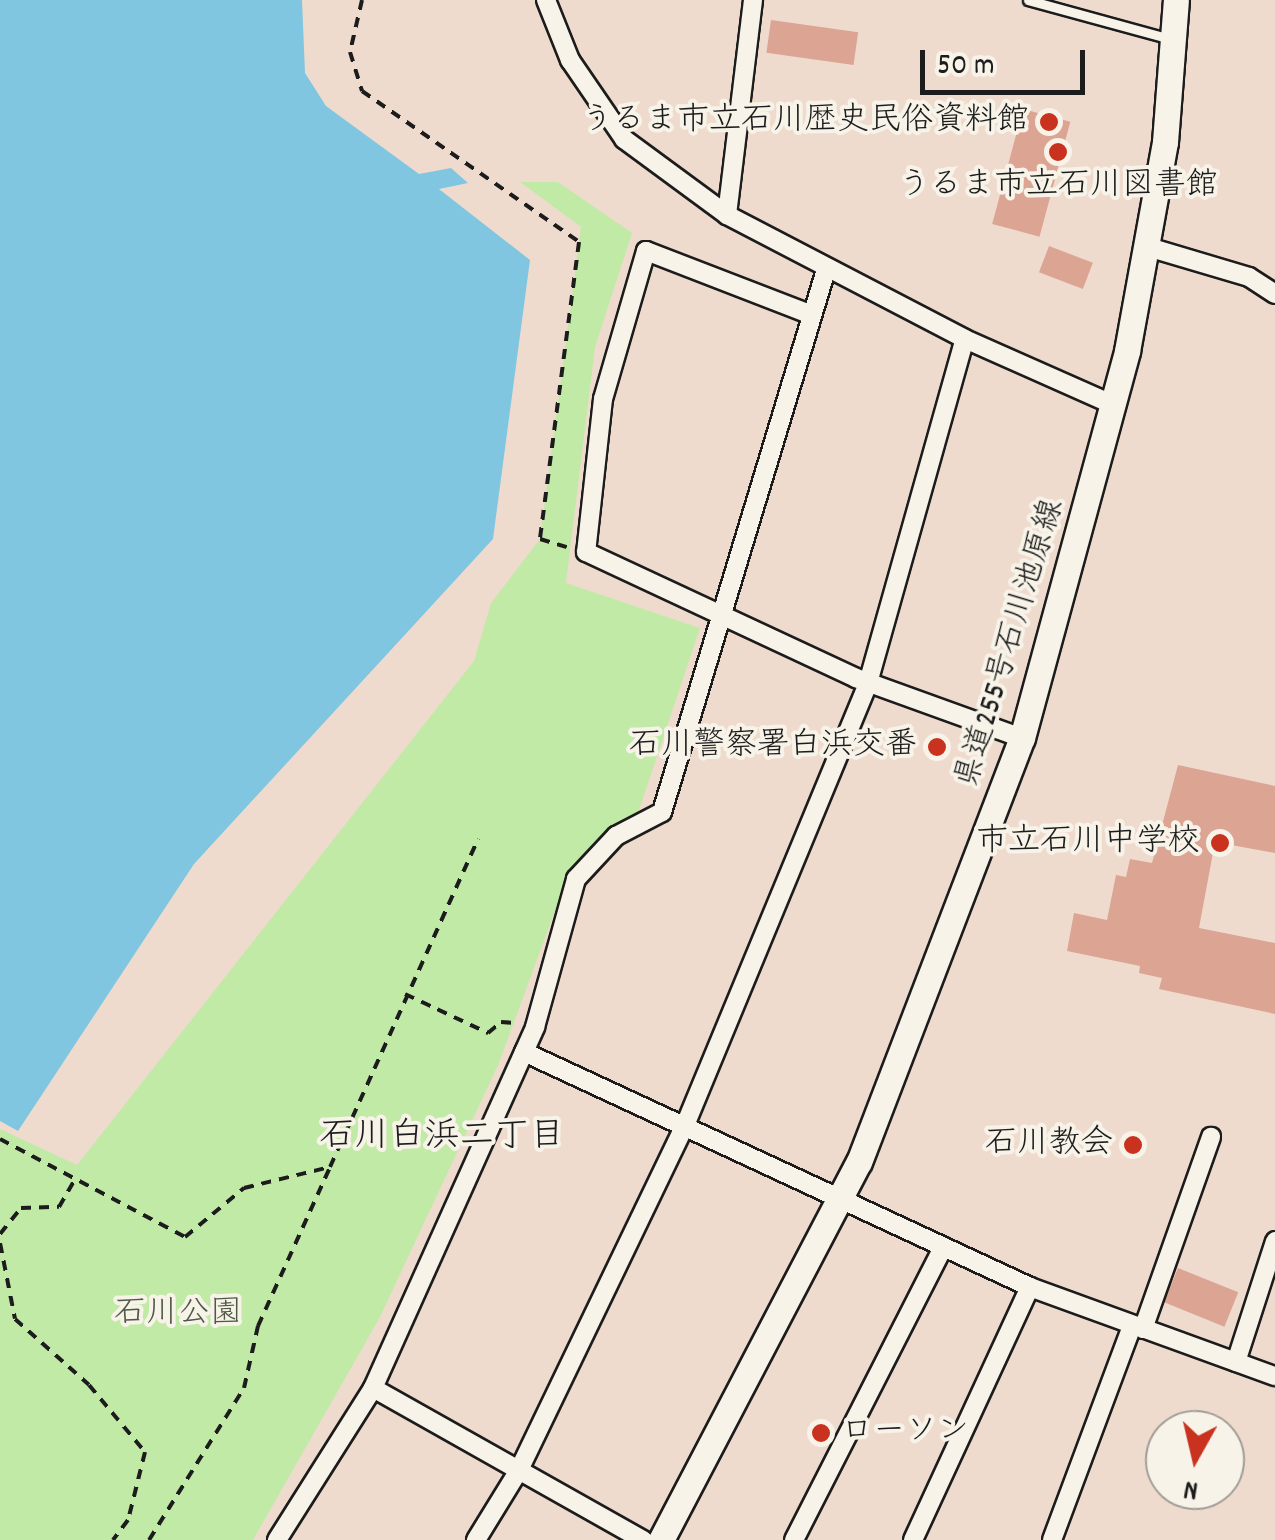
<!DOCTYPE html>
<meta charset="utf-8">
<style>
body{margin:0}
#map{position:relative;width:1275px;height:1540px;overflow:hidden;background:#efdbce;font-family:Dekko,"Klee One",sans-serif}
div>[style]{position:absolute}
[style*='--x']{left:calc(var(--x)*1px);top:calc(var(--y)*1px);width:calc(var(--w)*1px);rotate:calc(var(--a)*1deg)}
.green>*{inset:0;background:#c0eaa6}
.water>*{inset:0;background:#80c6e1}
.building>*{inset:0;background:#dba493;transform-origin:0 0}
.path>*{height:4px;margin-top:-2px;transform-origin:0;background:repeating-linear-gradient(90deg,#1c1c1c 0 10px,transparent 0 18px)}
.roads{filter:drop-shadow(2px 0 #1c1c1c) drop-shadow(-2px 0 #1c1c1c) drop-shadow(0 2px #1c1c1c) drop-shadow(0 -2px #1c1c1c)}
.service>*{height:9px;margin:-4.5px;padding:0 4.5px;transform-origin:4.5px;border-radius:4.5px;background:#f7f3e8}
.minor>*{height:18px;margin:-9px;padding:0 9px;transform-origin:9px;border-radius:9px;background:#f7f3e8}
.secondary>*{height:25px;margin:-12.5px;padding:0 12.5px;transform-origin:12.5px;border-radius:12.5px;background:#f7f3e8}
.dots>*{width:28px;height:28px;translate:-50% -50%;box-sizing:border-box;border:5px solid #f7f3e8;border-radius:50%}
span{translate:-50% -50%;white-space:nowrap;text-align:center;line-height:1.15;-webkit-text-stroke:8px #f7f3e8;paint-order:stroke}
.poi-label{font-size:32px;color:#1c1c1c}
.right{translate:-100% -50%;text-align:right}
.left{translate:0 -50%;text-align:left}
.street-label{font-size:32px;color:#1c1c1c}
.park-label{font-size:32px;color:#4d5a45}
.neighbourhood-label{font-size:35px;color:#1c1c1c}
.north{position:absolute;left:1145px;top:1410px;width:100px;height:100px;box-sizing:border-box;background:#f7f3e8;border:2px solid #9f9d96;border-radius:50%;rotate:188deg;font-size:28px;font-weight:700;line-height:40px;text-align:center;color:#1c1c1c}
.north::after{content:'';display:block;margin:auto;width:35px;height:45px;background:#c8321e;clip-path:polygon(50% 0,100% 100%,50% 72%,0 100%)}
.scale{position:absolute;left:920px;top:50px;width:165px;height:45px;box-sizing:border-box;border:5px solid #1c1c1c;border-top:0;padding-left:12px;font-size:30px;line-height:35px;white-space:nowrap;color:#1c1c1c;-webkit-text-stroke:8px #f7f3e8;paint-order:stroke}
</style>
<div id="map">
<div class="green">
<div style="clip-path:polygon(520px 182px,558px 182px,632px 233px,595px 347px,566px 583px,700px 628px,638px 813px,567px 878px,499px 1063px,380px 1317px,253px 1540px,0 1540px,0 1129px,77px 1165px,474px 661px,491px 603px,540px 539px,581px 227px)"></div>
</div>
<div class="water">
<div style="clip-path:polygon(0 0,302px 0,305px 73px,326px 106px,419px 174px,451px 168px,468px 183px,439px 189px,530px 260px,493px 539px,194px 864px,18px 1131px,0 1121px)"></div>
</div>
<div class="building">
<div style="left:771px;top:20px;width:88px;height:33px;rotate:8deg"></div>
<div style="left:1023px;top:109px;width:49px;height:119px;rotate:15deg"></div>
<div style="left:1049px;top:246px;width:47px;height:28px;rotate:21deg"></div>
<div style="clip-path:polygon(1178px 765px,1275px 786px,1275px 853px,1215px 842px,1199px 928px,1275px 943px,1275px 1014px,1159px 989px,1162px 978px,1139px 973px,1140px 966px,1067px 951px,1074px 913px,1107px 920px,1116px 875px,1126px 877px,1130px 859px,1152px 863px)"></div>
<div style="left:1178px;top:1268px;width:65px;height:37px;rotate:22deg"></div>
</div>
<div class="path">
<div style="--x:362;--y:0;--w:53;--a:103"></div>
<div style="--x:350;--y:52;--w:41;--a:72.9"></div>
<div style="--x:362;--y:91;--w:264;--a:34.8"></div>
<div style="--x:579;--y:242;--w:300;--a:97.5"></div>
<div style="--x:540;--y:539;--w:28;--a:17"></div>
<div style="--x:405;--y:994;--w:92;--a:25.2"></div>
<div style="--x:488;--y:1033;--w:17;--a:-40"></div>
<div style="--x:501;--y:1022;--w:15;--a:4"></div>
<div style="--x:0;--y:1139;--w:209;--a:27.9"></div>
<div style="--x:185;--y:1237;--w:77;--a:-39.7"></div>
<div style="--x:244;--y:1188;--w:89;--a:-13.7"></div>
<div style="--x:330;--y:1167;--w:360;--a:-65.7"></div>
<div style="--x:0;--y:1234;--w:33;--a:-51"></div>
<div style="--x:21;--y:1208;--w:38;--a:-2"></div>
<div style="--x:59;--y:1207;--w:32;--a:-60"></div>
<div style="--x:0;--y:1243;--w:77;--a:78.8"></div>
<div style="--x:15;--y:1319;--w:99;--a:41.7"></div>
<div style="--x:89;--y:1385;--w:87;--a:50.1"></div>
<div style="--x:145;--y:1452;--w:70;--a:104"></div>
<div style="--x:128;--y:1520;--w:25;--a:127"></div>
<div style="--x:149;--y:1540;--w:179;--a:-58"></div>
<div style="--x:244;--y:1388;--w:64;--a:-77.3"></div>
<div style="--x:258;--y:1326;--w:175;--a:-65.6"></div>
</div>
<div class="roads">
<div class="service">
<div style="--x:1028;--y:0;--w:148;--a:15.3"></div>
</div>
<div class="minor">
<div style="--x:546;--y:0;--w:65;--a:68.2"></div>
<div style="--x:570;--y:60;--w:96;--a:55.6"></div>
<div style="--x:624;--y:139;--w:128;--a:36.4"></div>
<div style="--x:727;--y:215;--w:268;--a:27.5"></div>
<div style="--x:965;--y:339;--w:163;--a:23.9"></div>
<div style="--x:727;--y:215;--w:217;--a:-83.1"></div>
<div style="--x:1148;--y:247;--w:105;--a:16.5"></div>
<div style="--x:1249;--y:277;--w:31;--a:33"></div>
<div style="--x:812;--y:315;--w:178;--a:-158.9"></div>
<div style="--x:646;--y:251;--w:154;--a:106.2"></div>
<div style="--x:603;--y:399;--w:154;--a:96.3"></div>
<div style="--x:586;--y:552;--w:298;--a:25"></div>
<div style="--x:856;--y:678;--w:177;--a:19.9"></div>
<div style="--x:524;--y:1052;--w:558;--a:24.91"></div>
<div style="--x:1030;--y:1287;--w:261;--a:20"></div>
<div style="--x:1143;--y:1329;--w:204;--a:-70.5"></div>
<div style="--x:1236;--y:1362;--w:127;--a:-72.1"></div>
<div style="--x:373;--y:1388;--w:310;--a:29.4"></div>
<div style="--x:277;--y:1540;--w:180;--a:-57.7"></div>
<div style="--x:373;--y:1388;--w:396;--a:-65.8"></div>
<div style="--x:535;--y:1027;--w:154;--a:-74.5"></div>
<div style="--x:576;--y:879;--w:59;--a:-47.1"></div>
<div style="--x:616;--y:836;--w:52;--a:-27.6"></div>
<div style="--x:662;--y:812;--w:566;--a:-73.17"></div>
<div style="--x:476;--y:1540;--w:82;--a:-58.4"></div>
<div style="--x:519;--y:1470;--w:385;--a:-64.3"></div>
<div style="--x:686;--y:1123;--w:476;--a:-67.5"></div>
<div style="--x:868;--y:683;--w:357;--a:-74.3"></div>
<div style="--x:794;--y:1540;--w:329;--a:-63"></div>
<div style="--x:913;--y:1540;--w:279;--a:-65.2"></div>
<div style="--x:1052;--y:1540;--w:228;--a:-69.5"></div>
</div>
<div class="secondary">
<div style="--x:661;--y:1540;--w:427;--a:-62.4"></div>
<div style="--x:859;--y:1162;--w:454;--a:-69"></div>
<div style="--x:1022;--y:738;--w:401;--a:-74.8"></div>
<div style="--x:1127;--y:351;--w:212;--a:-79.7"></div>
<div style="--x:1165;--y:142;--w:142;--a:-85.6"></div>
</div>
</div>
<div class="dots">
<div style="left:1049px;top:122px;background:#c8321e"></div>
<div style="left:1058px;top:152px;background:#c8321e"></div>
<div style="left:937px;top:747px;background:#c8321e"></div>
<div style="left:1220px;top:843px;background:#c8321e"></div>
<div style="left:1133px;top:1145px;background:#c8321e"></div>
<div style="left:821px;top:1433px;background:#c8321e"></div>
</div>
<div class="poi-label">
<span class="right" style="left:1029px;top:122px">うるま市立石川歴史民俗資料館</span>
<span style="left:1058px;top:187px">うるま市立石川図書館</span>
<span class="right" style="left:917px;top:747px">石川警察署白浜交番</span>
<span class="right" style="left:1200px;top:843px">市立石川中学校</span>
<span class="right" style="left:1113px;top:1145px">石川教会</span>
<span class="left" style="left:841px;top:1433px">ローソン</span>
</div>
<div class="street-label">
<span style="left:1012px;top:644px;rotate:-73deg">県道255号石川池原線</span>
</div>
<div class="park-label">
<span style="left:178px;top:1315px">石川公園</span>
</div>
<div class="neighbourhood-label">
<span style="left:442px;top:1138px">石川白浜二丁目</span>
</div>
<div class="north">N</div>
<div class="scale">50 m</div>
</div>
